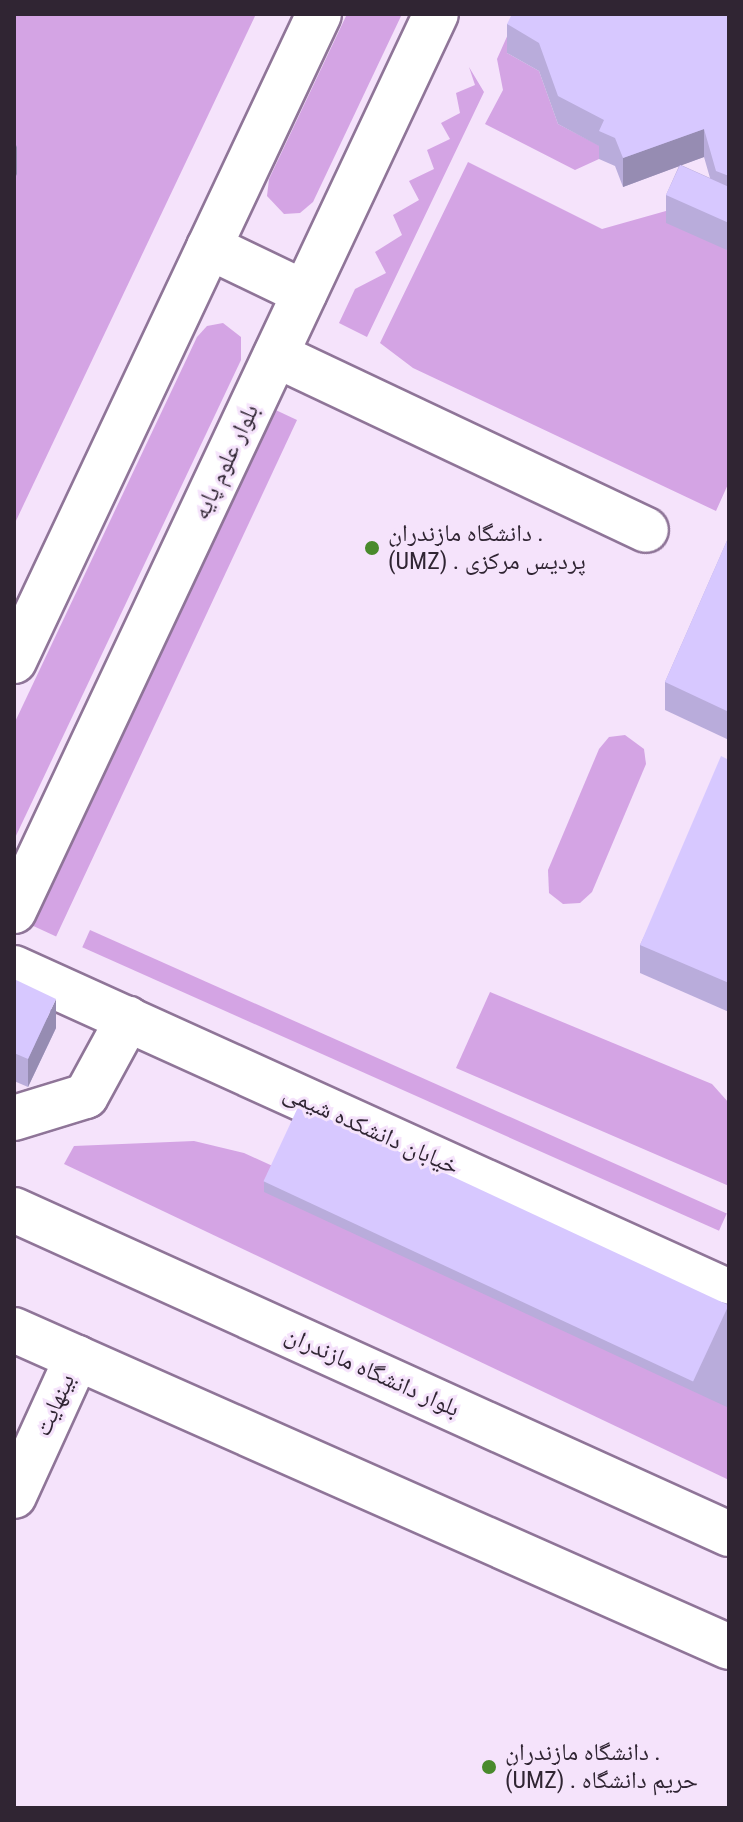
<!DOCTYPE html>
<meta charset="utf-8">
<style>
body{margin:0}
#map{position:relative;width:743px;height:1822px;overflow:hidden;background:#f5e3fb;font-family:"Roboto Condensed","Noto Naskh Arabic",sans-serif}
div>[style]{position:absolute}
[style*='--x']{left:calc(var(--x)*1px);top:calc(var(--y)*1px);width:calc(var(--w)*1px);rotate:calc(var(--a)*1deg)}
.green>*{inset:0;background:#d4a4e4;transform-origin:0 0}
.roads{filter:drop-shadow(2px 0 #8f7598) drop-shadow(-2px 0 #8f7598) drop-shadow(0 2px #8f7598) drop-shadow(0 -2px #8f7598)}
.minor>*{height:44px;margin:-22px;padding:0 22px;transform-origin:22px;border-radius:22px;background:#fff}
.major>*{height:44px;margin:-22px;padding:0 22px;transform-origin:22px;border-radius:22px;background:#fff}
.wall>*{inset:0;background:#b9acdb}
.shaded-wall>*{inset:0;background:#968cb2}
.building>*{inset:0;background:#d7c8ff;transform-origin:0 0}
.dots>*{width:22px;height:22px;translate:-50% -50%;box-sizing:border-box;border:4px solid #f5e3fb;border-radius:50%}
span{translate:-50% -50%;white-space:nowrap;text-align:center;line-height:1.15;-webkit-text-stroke:6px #f5e3fb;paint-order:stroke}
.street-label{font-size:24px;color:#302533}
.poi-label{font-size:24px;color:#302533}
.left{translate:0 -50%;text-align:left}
.frame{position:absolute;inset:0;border:16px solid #302533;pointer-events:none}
</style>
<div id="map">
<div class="green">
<div style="clip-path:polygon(14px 14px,256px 14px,14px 525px)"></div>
<div style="clip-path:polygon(347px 14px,402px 14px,313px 202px,300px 213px,284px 214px,267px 196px,269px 179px)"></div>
<div style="clip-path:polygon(517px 14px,526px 14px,507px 53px,539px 71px,558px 124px,604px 148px,599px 159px,575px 170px,485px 124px,503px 90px,497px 59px)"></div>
<div style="clip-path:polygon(469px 67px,484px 92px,367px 337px,339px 323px,355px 289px,386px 273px,375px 252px,402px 235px,393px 215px,419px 200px,409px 181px,434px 169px,427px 150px,450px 139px,441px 123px,460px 113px,456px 93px,475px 85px)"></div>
<div style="clip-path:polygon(468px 162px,602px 229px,673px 209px,729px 251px,729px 482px,716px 511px,413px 368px,380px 343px)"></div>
<div style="clip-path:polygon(223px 323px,241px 337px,241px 360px,14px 840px,14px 724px,197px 337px,207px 326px)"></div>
<div style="left:297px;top:420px;width:570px;height:43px;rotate:115deg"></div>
<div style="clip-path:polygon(625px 735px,644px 749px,646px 764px,592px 892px,580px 903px,563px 904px,549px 893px,548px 870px,599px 749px,609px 737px)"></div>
<div style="left:90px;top:930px;width:697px;height:19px;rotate:24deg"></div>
<div style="clip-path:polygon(490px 992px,712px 1084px,729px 1103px,729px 1186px,456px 1068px)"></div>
<div style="clip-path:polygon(194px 1141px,244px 1153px,729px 1374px,729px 1480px,64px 1164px,74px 1146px)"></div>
</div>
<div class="roads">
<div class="minor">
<div style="--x:276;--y:355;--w:409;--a:25.3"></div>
<div style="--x:14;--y:968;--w:785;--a:24.38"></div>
<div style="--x:14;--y:1118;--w:75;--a:-17"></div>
<div style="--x:86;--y:1096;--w:88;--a:-61.4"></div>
<div style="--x:14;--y:1496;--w:152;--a:-65.5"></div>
</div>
<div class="major">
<div style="--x:209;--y:247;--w:106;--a:25.6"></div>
<div style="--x:14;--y:661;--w:715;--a:-64.76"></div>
<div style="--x:14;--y:911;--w:991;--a:-64.81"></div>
<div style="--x:14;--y:1210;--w:785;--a:24.38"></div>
<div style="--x:14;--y:1330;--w:782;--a:23.91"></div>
</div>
</div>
<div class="wall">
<div style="clip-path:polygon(evenodd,729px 14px,729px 251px,666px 223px,666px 195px,679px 166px,623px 187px,615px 166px,599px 159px,599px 146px,558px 124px,539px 71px,507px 53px,507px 24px,729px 14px,704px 157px,710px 178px,681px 165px,704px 157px)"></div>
<div style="clip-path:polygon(729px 536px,729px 740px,665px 710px,665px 682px)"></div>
<div style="clip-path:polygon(729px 760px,729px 1012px,640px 973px,640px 945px)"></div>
<div style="clip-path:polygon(14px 979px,56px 1028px,28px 1087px,14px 1081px)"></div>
<div style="clip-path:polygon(264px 1181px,729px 1304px,729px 1408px,264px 1192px)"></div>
</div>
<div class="shaded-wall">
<div style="clip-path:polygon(704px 129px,704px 157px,623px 187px,623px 158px)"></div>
<div style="clip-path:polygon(17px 145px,17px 174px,14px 180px,14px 152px)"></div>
<div style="clip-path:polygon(56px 999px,56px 1028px,28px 1087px,28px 1059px)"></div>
</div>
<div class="building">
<div style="clip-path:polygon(512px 14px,729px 14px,729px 176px,716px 171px,704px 129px,623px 158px,615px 138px,599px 131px,604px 120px,558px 96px,539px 43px,507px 24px)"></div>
<div style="clip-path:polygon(680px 165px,729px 187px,729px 223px,666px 195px)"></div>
<div style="clip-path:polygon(729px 536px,729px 712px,665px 682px)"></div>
<div style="clip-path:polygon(721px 756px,729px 760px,729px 983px,640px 945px)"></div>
<div style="clip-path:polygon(14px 979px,56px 999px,28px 1059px,14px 1053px)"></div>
<div style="left:299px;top:1105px;width:474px;height:84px;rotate:25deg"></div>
</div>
<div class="dots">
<div style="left:372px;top:548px;background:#498a2c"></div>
<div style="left:489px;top:1767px;background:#498a2c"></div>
</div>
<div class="street-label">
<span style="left:226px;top:462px;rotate:-65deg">بلوار علوم پایه</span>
<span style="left:371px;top:1130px;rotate:24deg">خیابان دانشکده شیمی</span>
<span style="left:372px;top:1372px;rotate:24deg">بلوار دانشگاه مازندران</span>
<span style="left:55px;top:1405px;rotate:-66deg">بینهایت</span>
</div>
<div class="poi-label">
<span class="left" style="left:388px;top:548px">دانشگاه مازندران .<br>(UMZ) . پردیس مرکزی</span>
<span class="left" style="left:505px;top:1767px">دانشگاه مازندران .<br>(UMZ) . حریم دانشگاه</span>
</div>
<div class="frame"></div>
</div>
